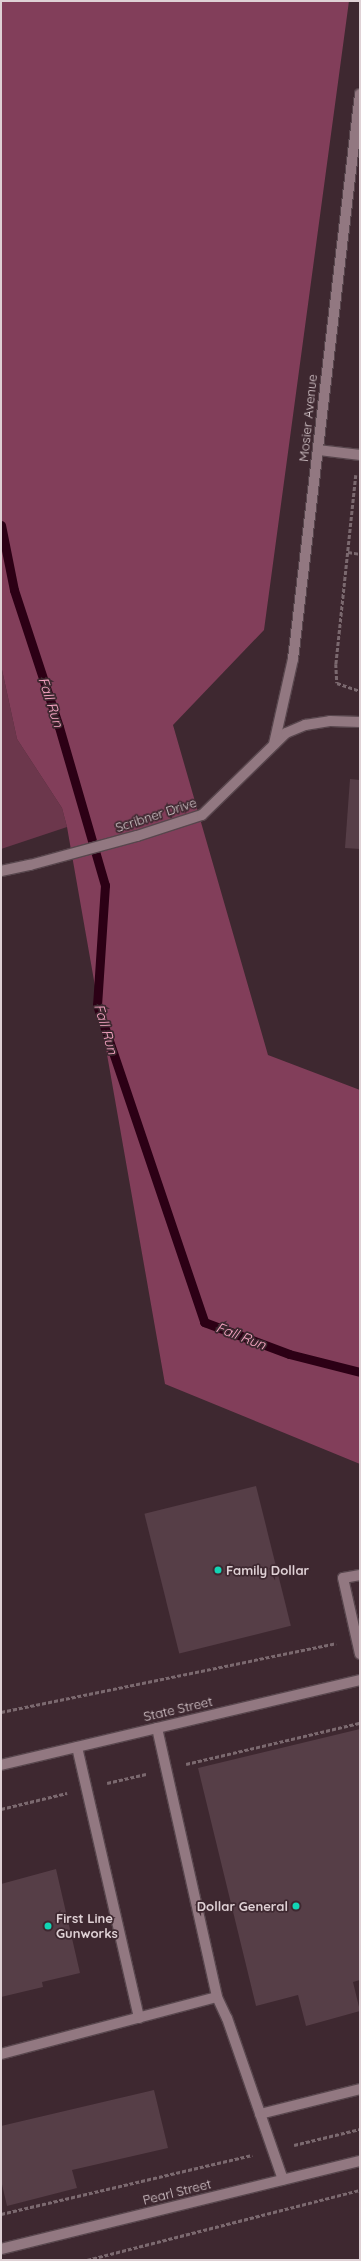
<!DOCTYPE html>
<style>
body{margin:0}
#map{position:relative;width:361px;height:2261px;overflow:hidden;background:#3e2830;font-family:Quicksand,sans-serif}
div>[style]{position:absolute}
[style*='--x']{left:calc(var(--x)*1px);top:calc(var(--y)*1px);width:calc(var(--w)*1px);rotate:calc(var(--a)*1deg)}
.green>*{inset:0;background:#6c374c}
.forest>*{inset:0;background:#823e5a}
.stream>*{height:9px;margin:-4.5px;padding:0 4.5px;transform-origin:4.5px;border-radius:4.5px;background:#2c0015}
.building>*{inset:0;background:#563e47;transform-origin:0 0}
.path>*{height:2.5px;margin-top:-1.25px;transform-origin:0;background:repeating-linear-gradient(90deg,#7b696f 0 4px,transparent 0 6px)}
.roads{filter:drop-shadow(1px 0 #58464d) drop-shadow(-1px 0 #58464d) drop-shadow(0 1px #58464d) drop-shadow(0 -1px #58464d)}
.service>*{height:10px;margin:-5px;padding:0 5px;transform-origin:5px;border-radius:5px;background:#927881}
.minor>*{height:10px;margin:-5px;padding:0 5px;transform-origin:5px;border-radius:5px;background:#927881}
.secondary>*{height:10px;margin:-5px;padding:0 5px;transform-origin:5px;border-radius:5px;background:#927881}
.dots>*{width:11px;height:11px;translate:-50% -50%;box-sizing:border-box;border:2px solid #3e2830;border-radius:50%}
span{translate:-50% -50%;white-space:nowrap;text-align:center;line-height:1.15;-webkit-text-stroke:3.5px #3e2830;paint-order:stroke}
.street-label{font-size:13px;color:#dfd1d5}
.poi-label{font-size:13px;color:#dfd1d5;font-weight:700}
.left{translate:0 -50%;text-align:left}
.right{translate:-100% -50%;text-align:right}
.water-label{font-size:14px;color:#f9a7c5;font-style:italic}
.frame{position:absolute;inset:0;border:2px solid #dfd1d5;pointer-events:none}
</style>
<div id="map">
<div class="green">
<div style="clip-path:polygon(1px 665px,17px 739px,62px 808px,67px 827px,1px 849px)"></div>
</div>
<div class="forest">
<div style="clip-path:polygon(1px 1px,349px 1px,264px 630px,173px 725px,268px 1055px,360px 1090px,360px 1464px,165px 1384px,67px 827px,62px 808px,17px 739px,1px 665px)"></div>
</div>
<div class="stream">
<div style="--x:1;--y:525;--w:66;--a:78.7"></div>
<div style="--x:14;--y:590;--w:144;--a:71.8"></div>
<div style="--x:59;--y:727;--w:165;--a:73.8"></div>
<div style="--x:105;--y:885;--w:120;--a:93.8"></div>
<div style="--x:97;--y:1005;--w:335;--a:71.3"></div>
<div style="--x:204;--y:1322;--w:91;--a:20.6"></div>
<div style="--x:289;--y:1354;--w:73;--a:14.2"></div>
</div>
<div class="building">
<div style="clip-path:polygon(350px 779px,360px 780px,360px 849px,345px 848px)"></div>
<div style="left:256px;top:1486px;width:144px;height:115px;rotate:76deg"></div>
<div style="clip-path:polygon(360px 1729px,360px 1980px,353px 1982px,360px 2011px,306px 2026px,298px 1995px,256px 2006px,198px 1768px)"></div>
<div style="clip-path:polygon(56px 1869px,80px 1973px,42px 1982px,43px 1987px,1px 1997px,1px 1884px)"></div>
<div style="clip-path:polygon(154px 2090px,168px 2148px,72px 2170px,77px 2188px,7px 2206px,1px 2180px,1px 2126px)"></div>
</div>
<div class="path">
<div style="--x:356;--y:475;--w:190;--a:96"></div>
<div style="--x:336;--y:664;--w:19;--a:87"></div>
<div style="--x:337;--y:683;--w:24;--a:19"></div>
<div style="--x:348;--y:552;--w:12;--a:9"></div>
<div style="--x:1;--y:1712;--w:342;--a:-11.6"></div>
<div style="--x:186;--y:1764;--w:179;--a:-13.3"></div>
<div style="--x:107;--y:1783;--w:40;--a:-13"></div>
<div style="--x:1;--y:1809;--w:68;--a:-13.6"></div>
<div style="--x:294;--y:2145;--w:68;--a:-13.6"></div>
<div style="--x:1;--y:2214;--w:258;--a:-13.2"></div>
<div style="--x:87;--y:2260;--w:282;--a:-14.4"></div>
</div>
<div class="roads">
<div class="service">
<div style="--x:318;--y:450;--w:42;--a:6.8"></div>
<div style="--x:360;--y:1575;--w:17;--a:170"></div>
<div style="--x:343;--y:1578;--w:78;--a:77.4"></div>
<div style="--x:157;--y:1728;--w:276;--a:77.4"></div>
<div style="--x:217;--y:1997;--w:23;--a:65"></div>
<div style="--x:227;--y:2018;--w:171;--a:70.9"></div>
<div style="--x:77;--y:1747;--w:278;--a:77.1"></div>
<div style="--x:1;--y:2054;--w:223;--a:-14.8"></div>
<div style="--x:260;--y:2114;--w:103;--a:-14"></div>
</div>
<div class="minor">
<div style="--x:274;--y:744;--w:87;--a:-77.4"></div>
<div style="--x:293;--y:659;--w:569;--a:-83.24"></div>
<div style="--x:1;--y:871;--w:30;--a:-12"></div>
<div style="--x:30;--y:865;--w:111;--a:-15.2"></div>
<div style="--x:137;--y:836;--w:68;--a:-17.9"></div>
<div style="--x:202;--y:815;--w:117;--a:-44.3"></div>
<div style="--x:286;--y:733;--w:21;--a:-23"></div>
<div style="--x:305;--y:725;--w:25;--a:-9"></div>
<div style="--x:330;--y:721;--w:30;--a:2"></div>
<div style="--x:1;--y:2249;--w:370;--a:-13.8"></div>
</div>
<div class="secondary">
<div style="--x:1;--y:1765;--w:369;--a:-13.3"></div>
</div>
</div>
<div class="dots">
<div style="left:218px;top:1570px;background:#11d5b4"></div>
<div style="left:296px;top:1906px;background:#11d5b4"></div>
<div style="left:48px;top:1926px;background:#11d5b4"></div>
</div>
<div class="street-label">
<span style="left:308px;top:418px;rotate:-84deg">Mosier Avenue</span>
<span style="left:156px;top:815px;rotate:-18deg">Scribner Drive</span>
<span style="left:178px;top:1709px;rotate:-13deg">State Street</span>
<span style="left:177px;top:2192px;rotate:-14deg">Pearl Street</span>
</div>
<div class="poi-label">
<span class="left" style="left:226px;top:1570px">Family Dollar</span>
<span class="right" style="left:288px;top:1906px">Dollar General</span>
<span class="left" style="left:56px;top:1926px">First Line<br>Gunworks</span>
</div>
<div class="water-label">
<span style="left:51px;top:702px;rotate:72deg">Fall Run</span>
<span style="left:106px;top:1029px;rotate:74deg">Fall Run</span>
<span style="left:241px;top:1336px;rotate:21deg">Fall Run</span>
</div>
<div class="frame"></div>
</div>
